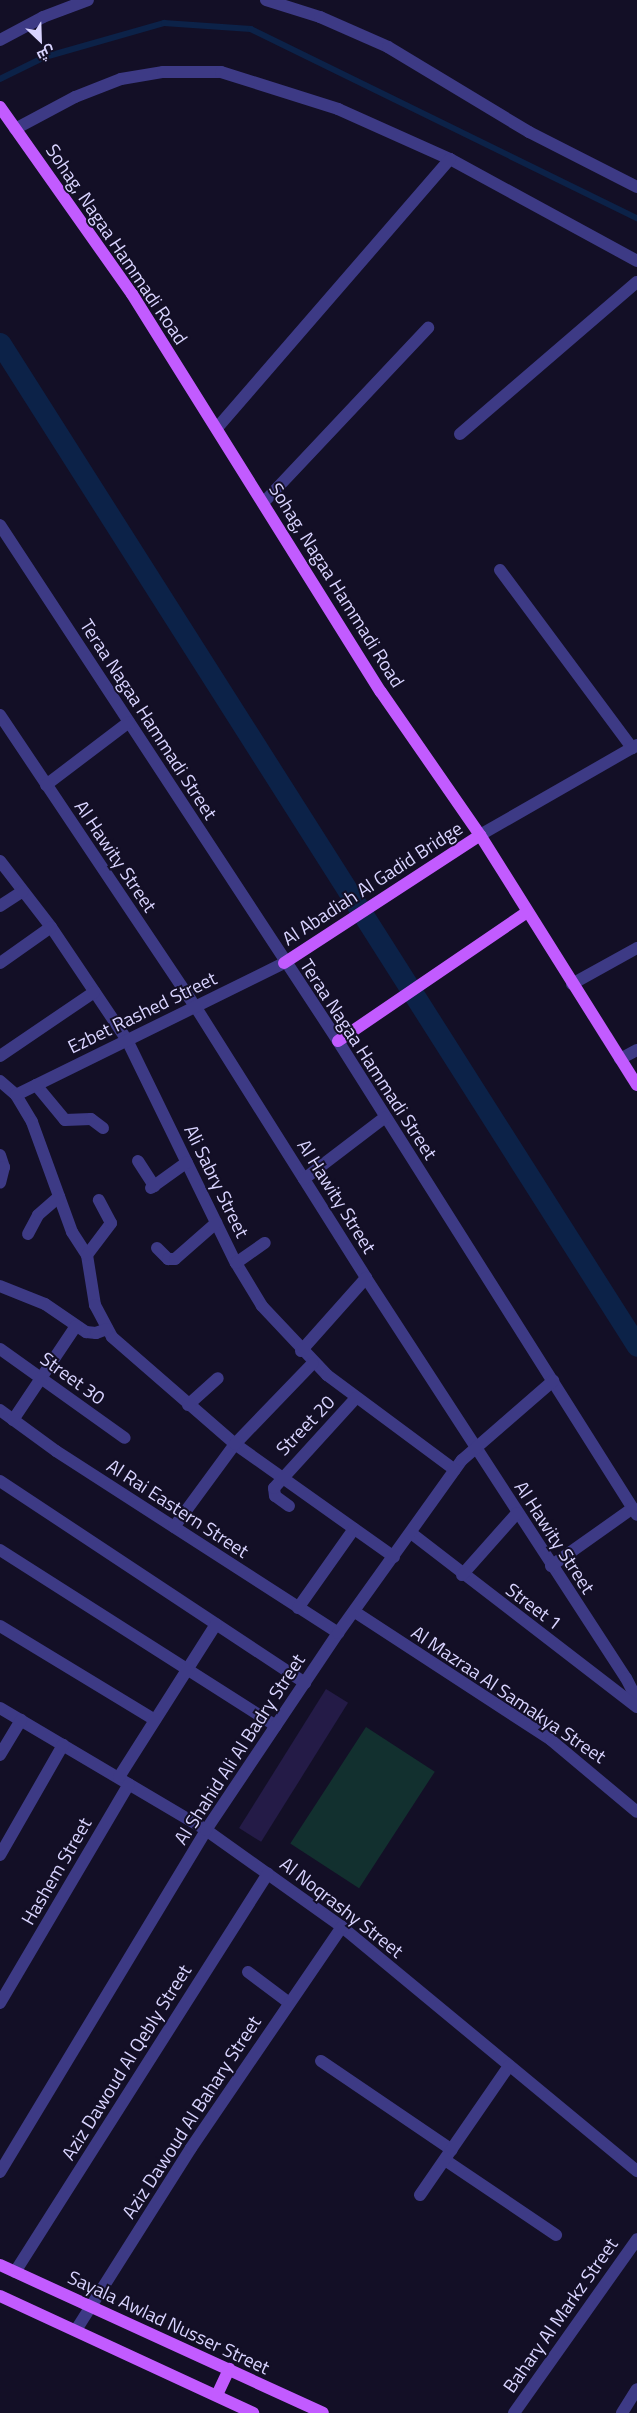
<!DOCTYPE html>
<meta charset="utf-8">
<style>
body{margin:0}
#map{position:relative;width:637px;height:2413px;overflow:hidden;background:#130f26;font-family:"Titillium Web",Cairo,sans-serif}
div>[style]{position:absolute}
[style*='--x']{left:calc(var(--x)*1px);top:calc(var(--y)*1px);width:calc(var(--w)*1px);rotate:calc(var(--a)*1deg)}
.green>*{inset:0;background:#12302f;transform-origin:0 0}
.stream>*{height:5.5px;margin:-2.75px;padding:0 2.75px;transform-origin:2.75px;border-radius:2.75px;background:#0c2248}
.canal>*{height:21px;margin:-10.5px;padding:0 10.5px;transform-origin:10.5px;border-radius:10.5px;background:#0c2248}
.building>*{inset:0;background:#241b47;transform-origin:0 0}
.minor>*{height:12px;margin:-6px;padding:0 6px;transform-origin:6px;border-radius:6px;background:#3d3a85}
.major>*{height:12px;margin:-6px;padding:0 6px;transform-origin:6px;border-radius:6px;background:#c25bff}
span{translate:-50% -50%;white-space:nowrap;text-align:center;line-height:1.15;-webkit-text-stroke:4px #130f26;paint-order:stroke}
.street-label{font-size:19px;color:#d9d4ff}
.north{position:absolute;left:15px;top:15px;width:50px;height:50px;-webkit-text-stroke:4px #130f26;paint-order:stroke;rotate:156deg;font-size:14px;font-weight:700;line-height:20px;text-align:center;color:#d9d4ff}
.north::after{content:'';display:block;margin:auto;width:18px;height:22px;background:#d9d4ff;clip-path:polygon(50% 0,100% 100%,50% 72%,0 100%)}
</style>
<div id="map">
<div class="green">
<div style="left:366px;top:1727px;width:82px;height:139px;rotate:33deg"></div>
</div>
<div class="stream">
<div style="--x:0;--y:79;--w:50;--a:-26.1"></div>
<div style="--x:45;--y:57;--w:124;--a:-15.9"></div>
<div style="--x:164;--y:23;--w:87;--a:3.9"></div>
<div style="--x:251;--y:29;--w:430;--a:26.1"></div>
</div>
<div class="canal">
<div style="--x:0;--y:343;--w:1188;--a:57.58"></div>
</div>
<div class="building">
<div style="left:326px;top:1689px;width:26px;height:164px;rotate:32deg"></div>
</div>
<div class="minor">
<div style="--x:266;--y:0;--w:57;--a:17.5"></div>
<div style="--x:320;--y:17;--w:74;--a:23.8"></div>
<div style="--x:388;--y:47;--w:165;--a:31.1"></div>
<div style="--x:529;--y:132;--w:121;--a:27"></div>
<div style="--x:0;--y:40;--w:49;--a:-28.1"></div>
<div style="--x:43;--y:17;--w:48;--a:-20.7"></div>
<div style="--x:15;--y:129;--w:68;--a:-28.1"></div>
<div style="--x:75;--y:97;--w:49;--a:-21.4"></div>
<div style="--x:121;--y:79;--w:43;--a:-9.5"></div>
<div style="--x:163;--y:72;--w:58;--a:0"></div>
<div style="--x:221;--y:72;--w:123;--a:17.5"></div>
<div style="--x:338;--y:109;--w:123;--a:24.1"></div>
<div style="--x:450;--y:159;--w:213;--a:28.6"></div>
<div style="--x:217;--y:428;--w:356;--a:-49.1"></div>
<div style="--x:460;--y:434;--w:233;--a:-40.7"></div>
<div style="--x:263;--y:503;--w:241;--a:-46.7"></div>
<div style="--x:0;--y:525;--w:617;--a:56.77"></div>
<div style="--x:338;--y:1041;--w:560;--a:57.76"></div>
<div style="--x:500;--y:570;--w:222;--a:53.4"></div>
<div style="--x:0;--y:715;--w:350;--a:56.2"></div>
<div style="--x:195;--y:1006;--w:321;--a:57.8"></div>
<div style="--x:366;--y:1278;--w:477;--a:57"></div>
<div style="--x:626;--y:1678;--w:25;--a:63"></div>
<div style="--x:46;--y:785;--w:104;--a:-37.2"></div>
<div style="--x:480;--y:835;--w:181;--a:-29.8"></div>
<div style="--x:0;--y:861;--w:83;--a:52.3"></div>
<div style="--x:51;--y:927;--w:136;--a:56.1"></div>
<div style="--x:127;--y:1040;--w:248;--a:64"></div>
<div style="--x:236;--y:1263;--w:50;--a:58.8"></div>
<div style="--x:262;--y:1306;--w:95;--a:46.7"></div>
<div style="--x:327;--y:1375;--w:159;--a:36.6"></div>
<div style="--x:0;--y:906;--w:27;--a:-33"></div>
<div style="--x:0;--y:963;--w:62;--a:-35.2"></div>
<div style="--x:572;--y:984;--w:74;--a:-29"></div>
<div style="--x:0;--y:1056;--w:114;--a:-34.2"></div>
<div style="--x:620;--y:1059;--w:19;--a:-28"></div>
<div style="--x:0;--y:1081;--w:21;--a:41"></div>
<div style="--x:16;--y:1095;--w:31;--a:59"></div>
<div style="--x:32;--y:1122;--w:117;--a:70"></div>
<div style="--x:72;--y:1232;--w:27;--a:57"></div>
<div style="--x:87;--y:1255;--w:51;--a:80.9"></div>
<div style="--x:95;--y:1305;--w:36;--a:62"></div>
<div style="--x:112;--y:1337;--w:163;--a:41"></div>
<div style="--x:235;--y:1444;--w:195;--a:35.4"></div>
<div style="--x:36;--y:1085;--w:45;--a:50.4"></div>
<div style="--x:65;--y:1120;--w:26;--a:-2"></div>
<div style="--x:91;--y:1119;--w:15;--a:37"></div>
<div style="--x:16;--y:1095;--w:299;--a:-26.2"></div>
<div style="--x:0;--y:1155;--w:13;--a:72"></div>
<div style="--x:4;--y:1167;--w:16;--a:104"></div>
<div style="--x:138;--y:1161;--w:30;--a:57"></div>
<div style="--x:304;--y:1179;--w:101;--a:-37.3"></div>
<div style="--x:151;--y:1188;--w:44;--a:-35.8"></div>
<div style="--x:28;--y:1234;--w:21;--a:-62"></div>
<div style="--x:38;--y:1215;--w:28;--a:-41"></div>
<div style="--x:157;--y:1248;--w:16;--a:45"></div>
<div style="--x:168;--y:1259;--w:7;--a:0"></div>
<div style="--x:175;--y:1259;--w:55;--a:-41.3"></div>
<div style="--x:87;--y:1255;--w:40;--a:-53"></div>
<div style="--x:111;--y:1223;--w:26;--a:-118"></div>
<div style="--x:236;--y:1263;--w:35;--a:-35"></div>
<div style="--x:0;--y:1286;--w:48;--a:21.8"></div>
<div style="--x:45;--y:1304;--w:50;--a:34.3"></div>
<div style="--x:86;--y:1332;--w:10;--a:6"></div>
<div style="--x:96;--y:1333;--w:12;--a:-20"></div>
<div style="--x:0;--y:1349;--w:153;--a:35.5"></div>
<div style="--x:301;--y:1351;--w:98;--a:-48.3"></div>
<div style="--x:188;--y:1405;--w:40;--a:-42"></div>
<div style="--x:0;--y:1410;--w:69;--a:36.2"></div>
<div style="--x:56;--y:1451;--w:336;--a:32.8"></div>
<div style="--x:13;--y:1420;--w:113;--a:-56.2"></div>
<div style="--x:0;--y:1481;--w:366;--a:33.5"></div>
<div style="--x:289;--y:1506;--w:17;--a:-144"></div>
<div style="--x:275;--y:1496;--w:8;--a:-97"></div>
<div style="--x:274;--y:1488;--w:122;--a:-47.7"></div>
<div style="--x:174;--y:1527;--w:103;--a:-53.7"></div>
<div style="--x:235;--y:1444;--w:112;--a:-46.1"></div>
<div style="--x:411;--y:1533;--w:285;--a:37.6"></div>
<div style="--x:0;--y:1550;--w:327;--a:32.5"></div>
<div style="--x:551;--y:1566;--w:100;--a:-35.3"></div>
<div style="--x:462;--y:1575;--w:83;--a:-48.4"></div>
<div style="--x:298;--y:1608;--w:97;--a:-54.7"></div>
<div style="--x:355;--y:1612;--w:234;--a:33.1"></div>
<div style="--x:551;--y:1740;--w:112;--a:39.9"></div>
<div style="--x:0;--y:1626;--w:181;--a:31.2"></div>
<div style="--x:0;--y:1708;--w:239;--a:30.6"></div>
<div style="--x:206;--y:1830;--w:167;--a:35.5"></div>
<div style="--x:342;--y:1927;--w:383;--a:39.6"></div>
<div style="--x:0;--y:1755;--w:41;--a:-59"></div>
<div style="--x:119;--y:1777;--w:181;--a:-57.6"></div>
<div style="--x:0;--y:1855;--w:127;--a:-60.2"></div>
<div style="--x:248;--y:1972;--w:50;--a:36.9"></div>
<div style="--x:0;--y:2003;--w:254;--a:-59.5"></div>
<div style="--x:321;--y:2061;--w:158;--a:34.2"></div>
<div style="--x:445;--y:2160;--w:134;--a:34"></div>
<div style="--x:0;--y:2172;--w:399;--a:-58.9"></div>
<div style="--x:206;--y:1830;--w:237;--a:-56.2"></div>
<div style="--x:338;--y:1633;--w:213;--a:-54.4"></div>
<div style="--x:462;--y:1460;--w:121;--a:-41"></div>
<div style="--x:420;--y:2195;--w:157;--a:-55.4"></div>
<div style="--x:15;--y:2272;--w:472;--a:-57.6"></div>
<div style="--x:76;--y:2330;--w:215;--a:-57.7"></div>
<div style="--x:191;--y:2148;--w:268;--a:-55.7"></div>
<div style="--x:514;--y:2413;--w:213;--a:-54.7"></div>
<div style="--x:622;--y:2413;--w:28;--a:-58"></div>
</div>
<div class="major">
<div style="--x:0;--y:107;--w:229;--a:54.8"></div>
<div style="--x:132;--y:294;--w:469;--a:58"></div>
<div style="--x:381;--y:692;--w:174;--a:55.3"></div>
<div style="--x:480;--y:835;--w:295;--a:57.9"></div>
<div style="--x:284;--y:963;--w:234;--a:-33.1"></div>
<div style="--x:338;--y:1041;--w:229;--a:-34.3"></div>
<div style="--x:0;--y:2265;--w:355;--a:24.6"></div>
<div style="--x:0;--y:2296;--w:279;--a:24.8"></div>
<div style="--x:217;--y:2395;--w:29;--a:-65"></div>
</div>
<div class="street-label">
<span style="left:117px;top:244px;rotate:56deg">Sohag, Nagaa Hammadi Road</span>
<span style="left:337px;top:585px;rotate:58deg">Sohag, Nagaa Hammadi Road</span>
<span style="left:149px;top:719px;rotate:57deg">Teraa Nagaa Hammadi Street</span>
<span style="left:116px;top:856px;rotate:56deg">Al Hawity Street</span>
<span style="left:372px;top:883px;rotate:-33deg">Al Abadiah Al Gadid Bridge</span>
<span style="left:142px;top:1012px;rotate:-26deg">Ezbet Rashed Street</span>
<span style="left:369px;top:1059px;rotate:57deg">Teraa Nagaa Hammadi Street</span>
<span style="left:217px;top:1181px;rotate:64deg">Ali Sabry Street</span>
<span style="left:337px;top:1196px;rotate:58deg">Al Hawity Street</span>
<span style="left:73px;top:1378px;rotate:36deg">Street 30</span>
<span style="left:305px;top:1425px;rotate:-46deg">Street 20</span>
<span style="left:178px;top:1508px;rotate:33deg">Al Rai Eastern Street</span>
<span style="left:555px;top:1537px;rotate:57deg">Al Hawity Street</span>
<span style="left:534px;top:1606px;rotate:37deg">Street 1</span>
<span style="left:509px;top:1694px;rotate:34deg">Al Mazraa Al Samakya Street</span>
<span style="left:239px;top:1749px;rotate:-57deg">Al Shahid Ali Al Badry Street</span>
<span style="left:56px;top:1871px;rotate:-60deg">Hashem Street</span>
<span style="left:342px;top:1907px;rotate:38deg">Al Noqrashy Street</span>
<span style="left:126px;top:2062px;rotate:-58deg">Aziz Dawoud Al Qebly Street</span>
<span style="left:191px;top:2117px;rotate:-57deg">Aziz Dawoud Al Bahary Street</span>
<span style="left:560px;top:2315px;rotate:-55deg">Bahary Al Markz Street</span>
<span style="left:169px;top:2322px;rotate:25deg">Sayala Awlad Nusser Street</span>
</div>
<div class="north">ش</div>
</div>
